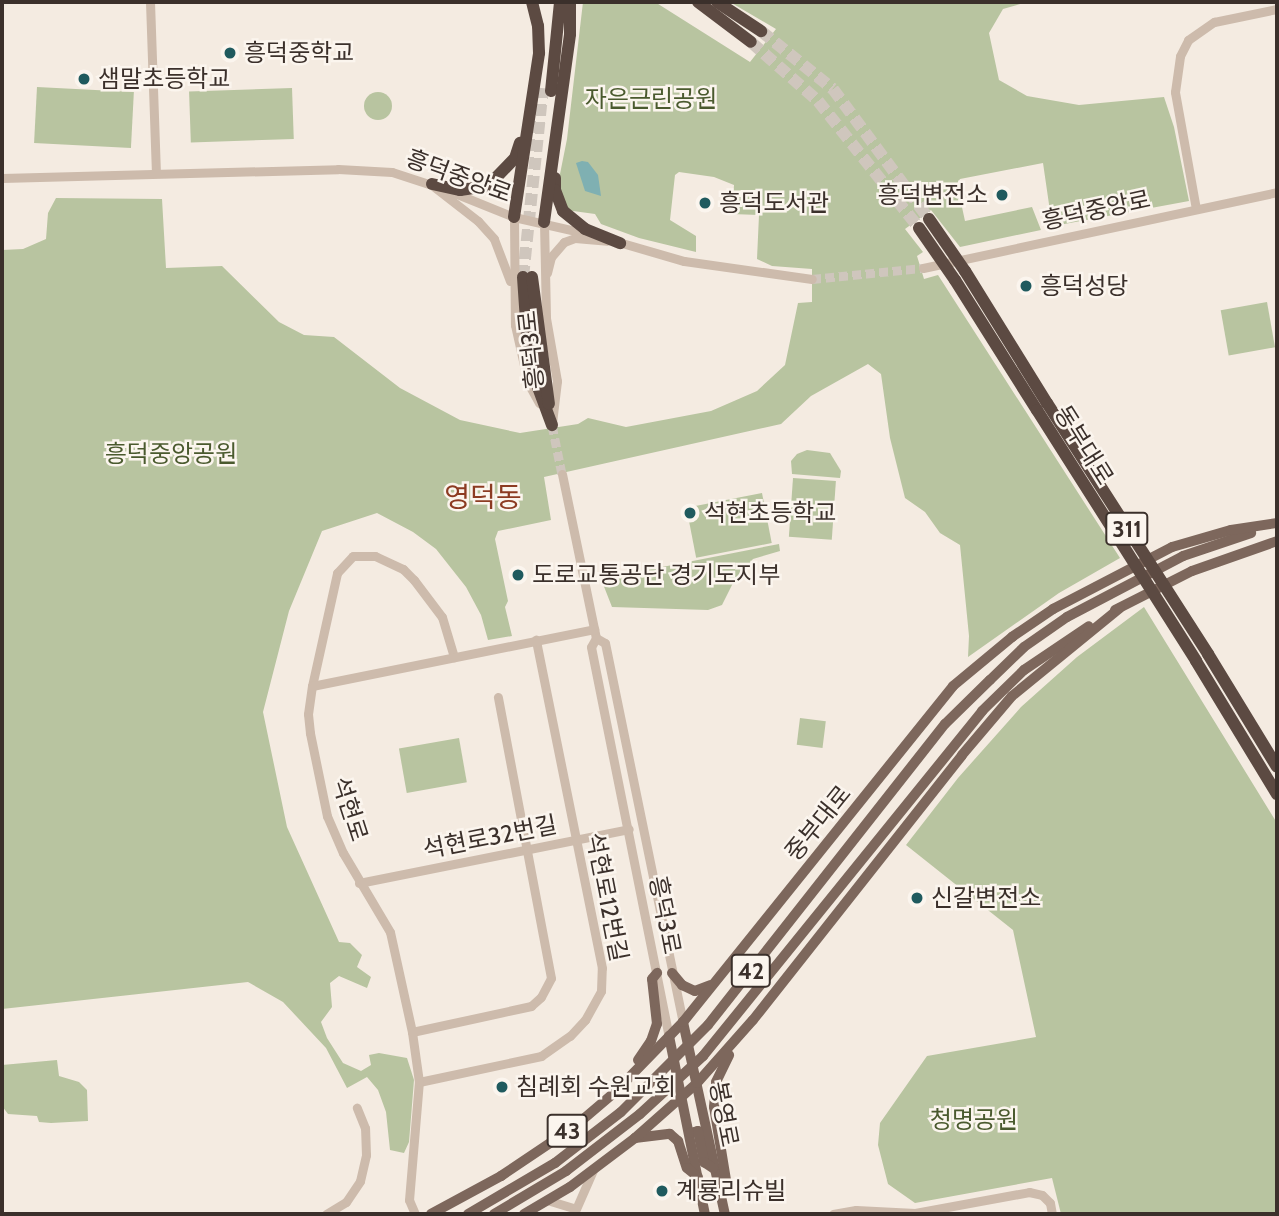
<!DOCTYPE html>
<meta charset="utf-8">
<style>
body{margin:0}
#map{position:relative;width:1279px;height:1216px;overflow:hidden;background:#f4ebe1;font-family:Cabin,"Noto Sans KR",sans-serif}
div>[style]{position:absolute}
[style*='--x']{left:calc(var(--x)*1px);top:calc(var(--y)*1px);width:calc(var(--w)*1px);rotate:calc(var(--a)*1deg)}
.green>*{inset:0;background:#b8c4a0;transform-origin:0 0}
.round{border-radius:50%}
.water>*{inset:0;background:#7fb0b2}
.minor-tunnel>*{height:9px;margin-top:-4.5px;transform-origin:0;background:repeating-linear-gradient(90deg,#cfc6bd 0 9px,transparent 0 13.5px)}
.highway-tunnel>*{height:12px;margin-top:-6px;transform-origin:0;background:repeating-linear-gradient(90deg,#cfc6bd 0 12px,transparent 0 18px)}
.minor>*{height:9px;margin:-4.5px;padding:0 4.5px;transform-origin:4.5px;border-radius:4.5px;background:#cdbbac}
.major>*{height:10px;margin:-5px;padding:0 5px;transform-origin:5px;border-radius:5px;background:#7d675c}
.highway>*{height:12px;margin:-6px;padding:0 6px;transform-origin:6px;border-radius:6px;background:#5c4a42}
.major-bridge>*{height:10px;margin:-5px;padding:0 5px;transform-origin:5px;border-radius:5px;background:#7d675c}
.highway-bridge>*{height:12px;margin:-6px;padding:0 6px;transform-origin:6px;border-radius:6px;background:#5c4a42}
.dots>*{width:19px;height:19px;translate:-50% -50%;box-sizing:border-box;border:4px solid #fbf5ee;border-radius:50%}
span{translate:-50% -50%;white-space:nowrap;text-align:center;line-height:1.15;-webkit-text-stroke:5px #fbf5ee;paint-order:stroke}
.shield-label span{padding:2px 5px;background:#fbf5ee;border:2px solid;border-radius:5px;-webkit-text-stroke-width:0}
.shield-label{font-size:23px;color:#3b302b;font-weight:700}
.poi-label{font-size:24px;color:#3b302b}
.left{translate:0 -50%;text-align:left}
.right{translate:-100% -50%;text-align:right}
.park-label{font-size:24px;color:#4a5a2e}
.street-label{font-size:24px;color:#3b302b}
.quarter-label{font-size:28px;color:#8c3b22}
.frame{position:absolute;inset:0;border:4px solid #3b302b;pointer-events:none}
</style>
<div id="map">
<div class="green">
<div style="clip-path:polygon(583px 2px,655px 2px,750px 62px,776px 29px,730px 2px,1027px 2px,1003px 9px,989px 33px,999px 80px,1027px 96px,1079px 105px,1164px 97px,1174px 127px,1189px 201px,1059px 225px,1051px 218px,1043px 163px,960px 179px,957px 184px,965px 221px,1032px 207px,1041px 230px,960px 247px,931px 210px,905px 229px,923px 252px,917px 256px,924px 279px,938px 275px,1120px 558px,1059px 593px,968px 657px,969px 636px,960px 545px,940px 533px,925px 512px,905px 498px,890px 438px,881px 374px,868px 364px,811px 396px,781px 424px,544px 477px,551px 520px,498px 531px,495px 539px,508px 601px,505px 607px,512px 636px,488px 640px,481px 615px,466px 587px,436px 549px,413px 532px,377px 513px,322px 531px,289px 611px,263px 712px,287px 827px,339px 942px,350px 943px,362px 955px,357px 967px,371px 977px,367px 988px,339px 976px,330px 983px,332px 1007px,321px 1022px,327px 1038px,343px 1063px,361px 1071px,371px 1065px,369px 1055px,379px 1053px,407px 1058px,414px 1080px,409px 1142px,404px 1153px,390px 1150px,386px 1112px,378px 1090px,367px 1077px,347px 1088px,326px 1048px,283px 1002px,248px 982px,2px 1009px,2px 250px,23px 249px,46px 239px,48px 213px,56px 198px,162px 199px,166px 268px,222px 266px,279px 322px,304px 335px,334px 337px,400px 388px,460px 420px,520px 433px,578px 424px,588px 418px,626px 427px,711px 411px,757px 391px,785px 365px,798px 303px,812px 302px,812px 269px,772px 266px,757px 259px,759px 215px,732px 214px,734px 185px,714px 177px,679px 172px,675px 175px,670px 220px,696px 236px,696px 252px,639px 238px,601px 224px,595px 214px,566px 210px,557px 189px,567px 139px)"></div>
<div style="left:37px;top:87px;width:97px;height:56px;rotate:3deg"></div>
<div style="left:292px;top:88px;width:51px;height:103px;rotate:88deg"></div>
<div class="round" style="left:364px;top:92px;width:28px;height:28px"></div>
<div style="left:1267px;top:302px;width:46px;height:47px;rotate:80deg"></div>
<div style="clip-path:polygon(807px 450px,830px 453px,841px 471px,840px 478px,792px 474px,791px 461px,797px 454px)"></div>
<div style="left:793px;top:478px;width:43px;height:59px;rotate:4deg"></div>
<div style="left:762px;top:493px;width:51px;height:77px;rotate:79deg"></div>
<div style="clip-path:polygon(779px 544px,780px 551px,753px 559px,733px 583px,722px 605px,708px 610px,612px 607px,601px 579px)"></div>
<div style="clip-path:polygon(1144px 607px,1277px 823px,1277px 1214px,1061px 1214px,1052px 1178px,915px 1203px,888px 1184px,878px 1145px,880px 1123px,927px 1056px,1036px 1037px,1013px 930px,906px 845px,958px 778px,1021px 707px,1077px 657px)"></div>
<div style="left:800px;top:718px;width:26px;height:27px;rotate:7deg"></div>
<div style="left:459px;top:738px;width:45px;height:61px;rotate:80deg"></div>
<div style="clip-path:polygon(57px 1060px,59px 1076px,79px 1082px,87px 1090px,88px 1121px,51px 1123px,39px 1122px,37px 1116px,8px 1114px,2px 1106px,2px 1065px)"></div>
</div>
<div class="water">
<div style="clip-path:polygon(582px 161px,588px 162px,598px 175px,601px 196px,585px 191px,576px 163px)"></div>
</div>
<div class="minor-tunnel">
<div style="--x:812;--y:279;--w:112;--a:-5.7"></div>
<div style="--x:552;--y:425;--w:50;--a:78.5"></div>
</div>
<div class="highway-tunnel">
<div style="--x:761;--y:31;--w:92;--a:38.9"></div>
<div style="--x:833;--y:89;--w:162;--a:53.6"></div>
<div style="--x:751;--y:42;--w:89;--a:41.4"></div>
<div style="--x:818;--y:101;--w:162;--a:51.5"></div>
<div style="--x:523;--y:277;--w:190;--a:-84"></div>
</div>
<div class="minor">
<div style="--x:150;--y:2;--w:170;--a:88"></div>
<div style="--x:2;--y:178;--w:336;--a:-1.5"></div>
<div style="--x:338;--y:169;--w:54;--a:3.2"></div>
<div style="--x:392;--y:172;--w:45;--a:18"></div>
<div style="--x:433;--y:186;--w:57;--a:37.9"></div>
<div style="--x:478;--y:221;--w:24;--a:48"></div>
<div style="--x:494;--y:239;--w:45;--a:69.1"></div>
<div style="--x:452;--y:192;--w:67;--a:22"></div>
<div style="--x:514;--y:217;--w:76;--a:12.9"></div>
<div style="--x:1196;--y:209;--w:119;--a:-100.2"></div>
<div style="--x:1175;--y:92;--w:36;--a:-82"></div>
<div style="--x:1180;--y:56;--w:18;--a:-63"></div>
<div style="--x:1188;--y:40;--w:32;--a:-35"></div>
<div style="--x:1214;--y:22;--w:64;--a:-11.7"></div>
<div style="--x:514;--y:217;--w:108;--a:89.5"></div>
<div style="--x:515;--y:325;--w:59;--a:77.4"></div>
<div style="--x:528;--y:383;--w:23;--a:61"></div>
<div style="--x:544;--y:222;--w:96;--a:88.8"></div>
<div style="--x:546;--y:318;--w:64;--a:80.1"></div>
<div style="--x:557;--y:381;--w:42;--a:96.8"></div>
<div style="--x:615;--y:241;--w:72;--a:16.2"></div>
<div style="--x:684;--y:261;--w:129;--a:8"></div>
<div style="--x:923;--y:268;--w:362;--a:-12.1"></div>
<div style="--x:547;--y:273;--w:16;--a:-76"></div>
<div style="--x:551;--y:257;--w:20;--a:-49"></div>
<div style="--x:564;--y:242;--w:12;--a:-20"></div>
<div style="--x:575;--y:238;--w:32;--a:5"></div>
<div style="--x:562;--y:474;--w:167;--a:78.3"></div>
<div style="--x:596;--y:638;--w:10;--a:119"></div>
<div style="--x:591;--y:647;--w:397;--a:78.7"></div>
<div style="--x:596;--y:638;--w:10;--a:29"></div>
<div style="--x:605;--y:643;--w:387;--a:78.4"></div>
<div style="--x:312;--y:686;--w:116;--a:-77.5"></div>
<div style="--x:337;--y:573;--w:23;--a:-47"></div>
<div style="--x:353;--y:556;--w:22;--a:0"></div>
<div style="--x:375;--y:556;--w:31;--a:25"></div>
<div style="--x:403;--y:569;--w:16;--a:45"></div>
<div style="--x:414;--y:580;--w:46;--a:52.9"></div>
<div style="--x:442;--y:617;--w:42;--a:73.3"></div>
<div style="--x:359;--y:883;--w:275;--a:-11.3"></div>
<div style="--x:412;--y:1032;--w:122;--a:-12.3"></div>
<div style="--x:531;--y:1006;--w:13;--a:-42"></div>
<div style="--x:541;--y:997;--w:21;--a:-62"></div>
<div style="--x:551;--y:978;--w:286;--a:-100.7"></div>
<div style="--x:419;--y:1082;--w:125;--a:-12"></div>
<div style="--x:541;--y:1056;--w:35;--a:-35"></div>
<div style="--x:570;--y:1036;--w:22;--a:-47"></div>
<div style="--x:585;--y:1020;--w:33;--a:-61"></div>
<div style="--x:601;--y:991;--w:23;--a:-88"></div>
<div style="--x:602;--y:968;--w:335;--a:-101.4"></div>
<div style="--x:547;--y:1200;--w:30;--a:17"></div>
<div style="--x:576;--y:1209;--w:43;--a:-66.4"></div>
<div style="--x:326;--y:1214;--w:23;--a:-31"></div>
<div style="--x:346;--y:1202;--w:25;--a:-56"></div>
<div style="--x:360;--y:1181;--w:27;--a:-77"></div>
<div style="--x:366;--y:1155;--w:27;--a:-92"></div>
<div style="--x:365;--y:1128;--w:22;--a:-112"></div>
<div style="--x:415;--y:1214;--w:15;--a:-113"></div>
<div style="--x:409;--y:1200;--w:118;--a:-85.2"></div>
<div style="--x:419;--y:1082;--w:50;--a:-98"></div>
<div style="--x:412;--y:1032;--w:102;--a:-102.4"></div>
<div style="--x:390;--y:932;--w:92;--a:-120.7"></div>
<div style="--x:343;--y:853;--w:40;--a:-113.4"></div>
<div style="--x:327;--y:816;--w:85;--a:-101.6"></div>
<div style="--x:310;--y:733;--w:19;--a:-96"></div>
<div style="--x:308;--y:714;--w:28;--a:-82"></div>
<div style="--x:312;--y:686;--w:288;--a:-11.4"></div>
<div style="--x:833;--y:1214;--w:23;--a:-10"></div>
<div style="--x:856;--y:1210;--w:59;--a:2.9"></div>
<div style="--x:915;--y:1213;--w:116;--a:-10.4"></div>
<div style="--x:1029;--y:1192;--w:13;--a:13"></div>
<div style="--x:1042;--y:1195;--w:11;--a:45"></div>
<div style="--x:1050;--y:1203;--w:11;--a:80"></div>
</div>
<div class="major">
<div style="--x:1115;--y:610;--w:86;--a:-26.9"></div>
<div style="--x:1192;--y:571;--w:90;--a:-19.4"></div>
<div style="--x:990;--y:680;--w:47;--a:-44.1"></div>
<div style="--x:1024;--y:647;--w:52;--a:-34.9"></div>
<div style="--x:1067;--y:617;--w:131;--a:-27.7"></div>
<div style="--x:1183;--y:556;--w:72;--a:-18.7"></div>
<div style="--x:982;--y:711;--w:59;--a:-44.3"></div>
<div style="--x:1024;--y:670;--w:78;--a:-34.1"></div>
<div style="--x:672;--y:973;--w:16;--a:50"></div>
<div style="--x:682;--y:985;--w:14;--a:25"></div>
<div style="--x:695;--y:991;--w:17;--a:-21"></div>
<div style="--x:683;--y:1022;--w:197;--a:77.7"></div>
<div style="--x:669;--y:1036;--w:182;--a:78.6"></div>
<div style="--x:638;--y:1060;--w:23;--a:-56"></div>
<div style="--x:651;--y:1041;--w:18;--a:-71"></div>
<div style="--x:657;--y:1024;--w:45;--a:-96.3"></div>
<div style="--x:652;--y:979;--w:8;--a:-50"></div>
<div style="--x:690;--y:1133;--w:8;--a:-14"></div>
<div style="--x:698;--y:1131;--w:32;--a:79"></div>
<div style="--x:704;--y:1162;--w:11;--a:34"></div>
<div style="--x:635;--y:1138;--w:35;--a:-7"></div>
<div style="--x:670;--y:1134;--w:11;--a:41"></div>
<div style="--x:678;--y:1141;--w:28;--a:72"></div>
<div style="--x:687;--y:1168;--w:14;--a:39"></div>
<div style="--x:720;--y:1195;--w:11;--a:-52"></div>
<div style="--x:727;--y:1186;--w:80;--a:-99.3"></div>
<div style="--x:714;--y:1107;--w:25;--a:-85"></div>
<div style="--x:716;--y:1082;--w:30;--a:-64"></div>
<div style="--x:431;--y:1214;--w:80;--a:-28.5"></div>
<div style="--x:501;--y:1176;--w:88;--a:-33.9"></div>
<div style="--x:574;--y:1127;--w:54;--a:-40.5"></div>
<div style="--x:615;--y:1092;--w:98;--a:-45.8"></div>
<div style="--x:683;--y:1022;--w:431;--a:-51.2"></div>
<div style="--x:953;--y:686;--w:77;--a:-39.7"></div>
<div style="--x:1012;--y:637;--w:50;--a:-34.3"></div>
<div style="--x:1053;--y:609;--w:134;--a:-27.5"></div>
<div style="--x:1172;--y:547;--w:61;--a:-16.1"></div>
<div style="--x:1231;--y:530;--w:47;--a:-8.7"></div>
<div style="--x:524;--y:1214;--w:53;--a:-30.4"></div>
<div style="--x:570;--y:1187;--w:81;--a:-37"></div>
<div style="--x:635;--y:1138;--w:83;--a:-41.6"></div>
<div style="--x:697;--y:1083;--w:84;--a:-48.4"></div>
<div style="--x:753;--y:1020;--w:337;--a:-51.7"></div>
<div style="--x:962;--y:755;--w:77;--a:-49.7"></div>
<div style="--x:1012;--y:696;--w:139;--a:-39.2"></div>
</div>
<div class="highway">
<div style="--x:698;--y:2;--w:66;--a:37"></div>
<div style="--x:717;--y:2;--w:53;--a:33.4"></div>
<div style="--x:551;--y:91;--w:89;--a:-84.2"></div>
<div style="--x:555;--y:178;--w:12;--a:90"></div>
<div style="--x:555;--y:190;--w:22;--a:69"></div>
<div style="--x:563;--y:211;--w:28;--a:39"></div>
<div style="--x:585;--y:229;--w:38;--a:22"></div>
<div style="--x:432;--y:184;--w:29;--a:12"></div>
<div style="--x:460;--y:190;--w:28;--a:-8"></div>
<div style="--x:488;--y:186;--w:39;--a:-46"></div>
<div style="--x:515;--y:158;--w:16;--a:-72"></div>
<div style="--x:514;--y:217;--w:166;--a:-81.3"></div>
<div style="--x:539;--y:53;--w:27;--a:-92"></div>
<div style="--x:538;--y:26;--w:25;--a:-104"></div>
<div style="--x:544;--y:222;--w:190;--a:-82.1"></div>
<div style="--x:570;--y:34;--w:32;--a:-90"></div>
<div style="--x:965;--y:271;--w:155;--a:58.2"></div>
<div style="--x:523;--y:277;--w:58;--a:86.1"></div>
<div style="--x:527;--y:335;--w:48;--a:79.2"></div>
<div style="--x:536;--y:382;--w:46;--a:69.6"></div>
<div style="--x:532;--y:277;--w:128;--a:82.4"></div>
<div style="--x:955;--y:280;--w:154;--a:57.8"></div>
<div style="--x:1208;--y:654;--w:132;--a:58.6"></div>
<div style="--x:1196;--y:661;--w:156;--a:58.7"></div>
</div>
<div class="major-bridge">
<div style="--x:468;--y:1214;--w:101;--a:-30.4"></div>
<div style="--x:555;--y:1163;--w:83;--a:-37.7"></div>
<div style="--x:621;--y:1112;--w:123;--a:-45"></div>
<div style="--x:708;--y:1025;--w:383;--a:-51.8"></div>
<div style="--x:945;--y:724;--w:63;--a:-44.4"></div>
<div style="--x:494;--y:1214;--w:84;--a:-30.8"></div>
<div style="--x:566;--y:1171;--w:93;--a:-37.6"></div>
<div style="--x:640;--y:1114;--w:86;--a:-42.6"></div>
<div style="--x:703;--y:1056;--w:444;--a:-51"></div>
</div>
<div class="highway-bridge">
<div style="--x:929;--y:219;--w:63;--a:55.3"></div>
<div style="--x:919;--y:228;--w:63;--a:55.3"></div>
<div style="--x:1047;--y:403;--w:298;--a:57.3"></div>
<div style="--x:1037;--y:410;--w:297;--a:57.6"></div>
</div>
<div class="dots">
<div style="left:230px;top:53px;background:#1f5a5e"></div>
<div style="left:84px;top:79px;background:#1f5a5e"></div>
<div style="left:1002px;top:195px;background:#1f5a5e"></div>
<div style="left:705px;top:203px;background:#1f5a5e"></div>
<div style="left:1026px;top:286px;background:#1f5a5e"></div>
<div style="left:690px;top:513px;background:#1f5a5e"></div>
<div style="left:518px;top:575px;background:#1f5a5e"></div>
<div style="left:917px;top:898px;background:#1f5a5e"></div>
<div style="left:502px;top:1087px;background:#1f5a5e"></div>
<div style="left:662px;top:1191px;background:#1f5a5e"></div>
</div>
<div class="shield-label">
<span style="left:1127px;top:529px">311</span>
<span style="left:751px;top:971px">42</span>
<span style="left:567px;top:1131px">43</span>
</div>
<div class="poi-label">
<span class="left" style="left:244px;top:53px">흥덕중학교</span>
<span class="left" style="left:98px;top:79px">샘말초등학교</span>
<span class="right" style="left:988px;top:195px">흥덕변전소</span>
<span class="left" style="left:719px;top:203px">흥덕도서관</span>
<span class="left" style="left:1040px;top:286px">흥덕성당</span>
<span class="left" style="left:704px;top:513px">석현초등학교</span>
<span class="left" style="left:532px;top:575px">도로교통공단 경기도지부</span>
<span class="left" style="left:931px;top:898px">신갈변전소</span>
<span class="left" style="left:516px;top:1087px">침례회 수원교회</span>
<span class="left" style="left:676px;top:1191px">계룡리슈빌</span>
</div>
<div class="park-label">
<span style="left:651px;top:99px">자은근린공원</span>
<span style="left:171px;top:454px">흥덕중앙공원</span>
<span style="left:974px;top:1120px">청명공원</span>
</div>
<div class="street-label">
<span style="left:459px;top:176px;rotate:20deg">흥덕중앙로</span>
<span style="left:1096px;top:210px;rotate:-12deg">흥덕중앙로</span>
<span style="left:531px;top:350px;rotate:-96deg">흥덕3로</span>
<span style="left:1084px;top:445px;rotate:58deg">동부대로</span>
<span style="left:350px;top:809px;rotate:72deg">석현로</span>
<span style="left:818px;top:823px;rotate:-51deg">중부대로</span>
<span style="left:490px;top:837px;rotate:-11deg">석현로32번길</span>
<span style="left:607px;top:897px;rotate:79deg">석현로12번길</span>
<span style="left:665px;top:915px;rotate:79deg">흥덕3로</span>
<span style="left:724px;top:1114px;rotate:79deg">봉영로</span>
</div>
<div class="quarter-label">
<span style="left:483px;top:497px">영덕동</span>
</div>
<div class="frame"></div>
</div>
